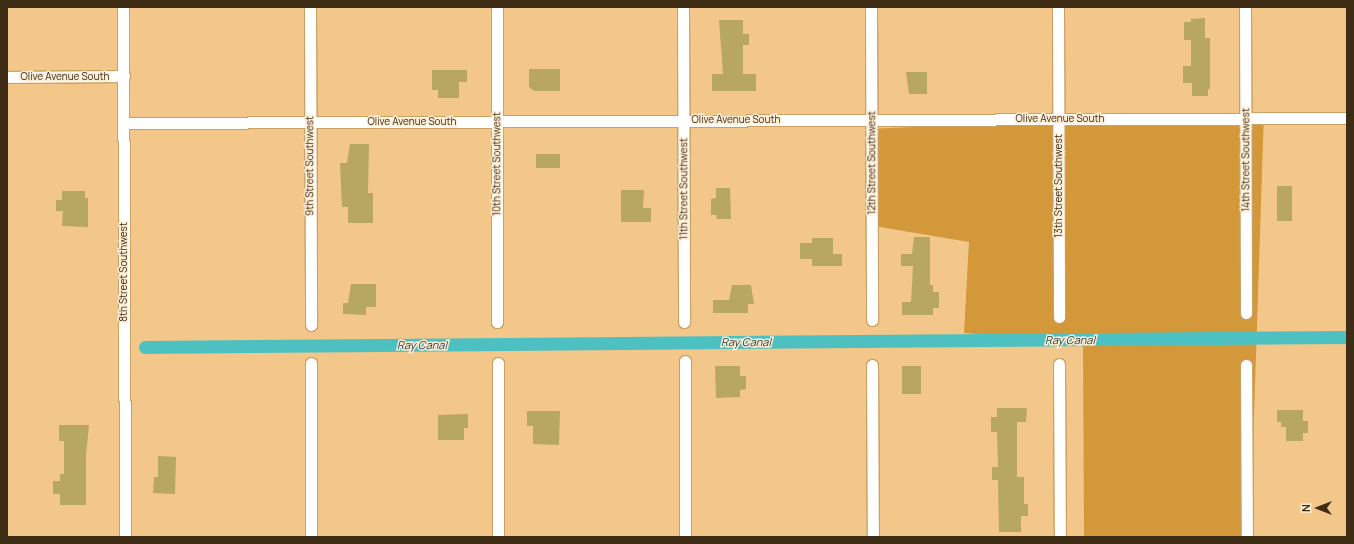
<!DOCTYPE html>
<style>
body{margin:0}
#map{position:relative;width:1354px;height:544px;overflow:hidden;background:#f2c789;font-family:Manrope,sans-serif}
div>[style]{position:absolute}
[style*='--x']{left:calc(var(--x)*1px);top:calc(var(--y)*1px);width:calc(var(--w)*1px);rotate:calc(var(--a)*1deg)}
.green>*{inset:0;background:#d29839}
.canal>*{height:13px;margin:-6.5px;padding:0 6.5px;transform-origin:6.5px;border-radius:6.5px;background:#4dc1c2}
.building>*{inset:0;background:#b7a760;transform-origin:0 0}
.roads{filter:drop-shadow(1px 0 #caa063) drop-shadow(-1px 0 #caa063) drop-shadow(0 1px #caa063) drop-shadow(0 -1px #caa063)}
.street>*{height:11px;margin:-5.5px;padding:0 5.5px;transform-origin:5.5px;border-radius:5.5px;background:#fff}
span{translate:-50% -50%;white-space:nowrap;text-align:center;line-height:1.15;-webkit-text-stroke:3px #feedd5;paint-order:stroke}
.street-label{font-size:10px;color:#3e2d14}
.water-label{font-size:11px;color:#274141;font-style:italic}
.frame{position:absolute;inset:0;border:8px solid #3e2d14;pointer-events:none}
.north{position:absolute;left:1298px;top:488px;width:40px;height:40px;-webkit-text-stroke:3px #feedd5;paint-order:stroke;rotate:270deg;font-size:11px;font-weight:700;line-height:16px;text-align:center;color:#3e2d14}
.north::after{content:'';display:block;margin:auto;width:14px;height:18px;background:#3e2d14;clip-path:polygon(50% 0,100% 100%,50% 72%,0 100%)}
</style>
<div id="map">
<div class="green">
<div style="clip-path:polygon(1264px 112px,1250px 537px,1084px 537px,1083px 342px,964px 333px,969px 242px,868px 225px,867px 129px)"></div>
</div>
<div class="canal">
<div style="--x:145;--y:347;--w:1202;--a:-0.48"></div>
</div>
<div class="building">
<div style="clip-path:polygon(1205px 18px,1205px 38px,1210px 38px,1210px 89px,1208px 89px,1208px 96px,1192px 96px,1192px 83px,1183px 83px,1183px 66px,1191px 66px,1191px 40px,1184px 40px,1184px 22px,1191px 22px,1191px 19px)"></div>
<div style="clip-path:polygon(719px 20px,743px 20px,743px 34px,749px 34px,749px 45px,743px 45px,743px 74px,756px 74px,756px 91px,712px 91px,712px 74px,723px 74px)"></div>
<div style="clip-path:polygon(529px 69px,560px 69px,560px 91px,534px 91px,529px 87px)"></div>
<div style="clip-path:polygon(432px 70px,467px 70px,467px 82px,459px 82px,459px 98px,438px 98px,438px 90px,432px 90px)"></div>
<div style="clip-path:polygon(906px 72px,927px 72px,927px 94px,909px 94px)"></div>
<div style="clip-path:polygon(350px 144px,369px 144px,368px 193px,373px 193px,373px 223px,348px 223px,348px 207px,342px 207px,340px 163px,347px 163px)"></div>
<div style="left:536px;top:154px;width:24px;height:14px"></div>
<div style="left:1277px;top:186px;width:15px;height:35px"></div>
<div style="clip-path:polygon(716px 188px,730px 188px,731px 219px,717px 219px,716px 215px,711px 215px,711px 199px,716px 198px)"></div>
<div style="clip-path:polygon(621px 190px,644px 190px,643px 208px,651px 208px,651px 222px,621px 222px)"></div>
<div style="clip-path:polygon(62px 191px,85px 191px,85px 198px,88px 198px,88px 227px,62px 226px,63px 211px,56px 211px,56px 200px,62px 200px)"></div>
<div style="clip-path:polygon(914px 237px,930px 237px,930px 285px,933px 285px,933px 292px,939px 292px,939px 308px,933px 308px,933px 315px,902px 315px,902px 302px,911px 302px,913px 266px,901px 266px,901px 254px,912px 254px)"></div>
<div style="clip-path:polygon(812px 238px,833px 238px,833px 254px,842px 254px,842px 266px,812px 266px,812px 259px,800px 259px,800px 243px,812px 243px)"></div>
<div style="clip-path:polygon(351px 284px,376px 284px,376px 307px,366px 307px,366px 315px,343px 314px,343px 303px,348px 303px)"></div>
<div style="clip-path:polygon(732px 285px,751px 285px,754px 304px,748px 304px,748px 313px,713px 313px,713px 300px,729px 300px)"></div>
<div style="clip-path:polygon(715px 366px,740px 366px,740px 376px,746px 376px,746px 389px,740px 390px,740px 397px,716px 398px)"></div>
<div style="left:902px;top:366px;width:19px;height:28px"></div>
<div style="clip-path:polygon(997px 408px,1027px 408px,1026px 422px,1017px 422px,1017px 477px,1024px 477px,1024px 504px,1028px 504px,1028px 516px,1021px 516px,1021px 532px,999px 532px,998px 480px,992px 480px,992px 467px,998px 467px,997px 432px,991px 432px,991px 417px,997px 417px)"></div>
<div style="clip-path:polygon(1277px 410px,1303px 410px,1303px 421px,1308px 421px,1308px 433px,1303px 433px,1303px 441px,1286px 441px,1286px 427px,1281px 427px,1281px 422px,1277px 422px)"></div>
<div style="clip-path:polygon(527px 411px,560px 411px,559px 445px,533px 444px,533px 426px,527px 426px)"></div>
<div style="clip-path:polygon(468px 414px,468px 428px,464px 428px,464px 440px,438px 440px,438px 415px)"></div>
<div style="clip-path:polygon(59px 425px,89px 425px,86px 456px,86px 505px,60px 505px,60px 494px,53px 494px,53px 481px,60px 481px,60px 474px,64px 474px,64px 441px,59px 441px)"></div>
<div style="clip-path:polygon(158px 456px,176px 457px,175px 494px,153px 493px,154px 477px,158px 477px)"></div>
</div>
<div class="roads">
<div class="street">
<div style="--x:123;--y:7;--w:530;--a:89.78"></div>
<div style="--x:310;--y:7;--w:318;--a:89.8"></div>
<div style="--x:497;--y:7;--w:315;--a:90"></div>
<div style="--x:683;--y:7;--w:315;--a:89.8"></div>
<div style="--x:871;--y:7;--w:313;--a:89.8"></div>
<div style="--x:1058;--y:7;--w:310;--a:89.8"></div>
<div style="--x:1245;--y:7;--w:306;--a:89.8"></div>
<div style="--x:7;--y:77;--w:117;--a:-0.5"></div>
<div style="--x:124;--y:123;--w:1223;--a:-0.23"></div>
<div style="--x:311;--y:363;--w:174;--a:90"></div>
<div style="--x:498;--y:363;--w:174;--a:90"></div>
<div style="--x:1059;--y:364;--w:173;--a:89.7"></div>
<div style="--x:872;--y:365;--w:172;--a:89.7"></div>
<div style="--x:1246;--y:365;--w:172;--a:89.7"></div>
<div style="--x:685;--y:537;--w:176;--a:-90"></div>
</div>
</div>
<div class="street-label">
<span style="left:65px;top:77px">Olive Avenue South</span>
<span style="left:1060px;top:119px">Olive Avenue South</span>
<span style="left:736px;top:120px">Olive Avenue South</span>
<span style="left:412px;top:122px">Olive Avenue South</span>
<span style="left:1246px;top:160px;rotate:-90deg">14th Street Southwest</span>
<span style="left:872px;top:163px;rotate:-90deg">12th Street Southwest</span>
<span style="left:497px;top:164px;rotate:-90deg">10th Street Southwest</span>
<span style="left:310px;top:166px;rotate:-90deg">9th Street Southwest</span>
<span style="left:1059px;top:186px;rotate:-90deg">13th Street Southwest</span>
<span style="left:684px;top:189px;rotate:-90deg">11th Street Southwest</span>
<span style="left:124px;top:272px;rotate:-90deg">8th Street Southwest</span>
</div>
<div class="water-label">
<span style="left:1070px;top:340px">Ray Canal</span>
<span style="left:746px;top:342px">Ray Canal</span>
<span style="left:422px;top:345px">Ray Canal</span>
</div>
<div class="frame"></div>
<div class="north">N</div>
</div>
